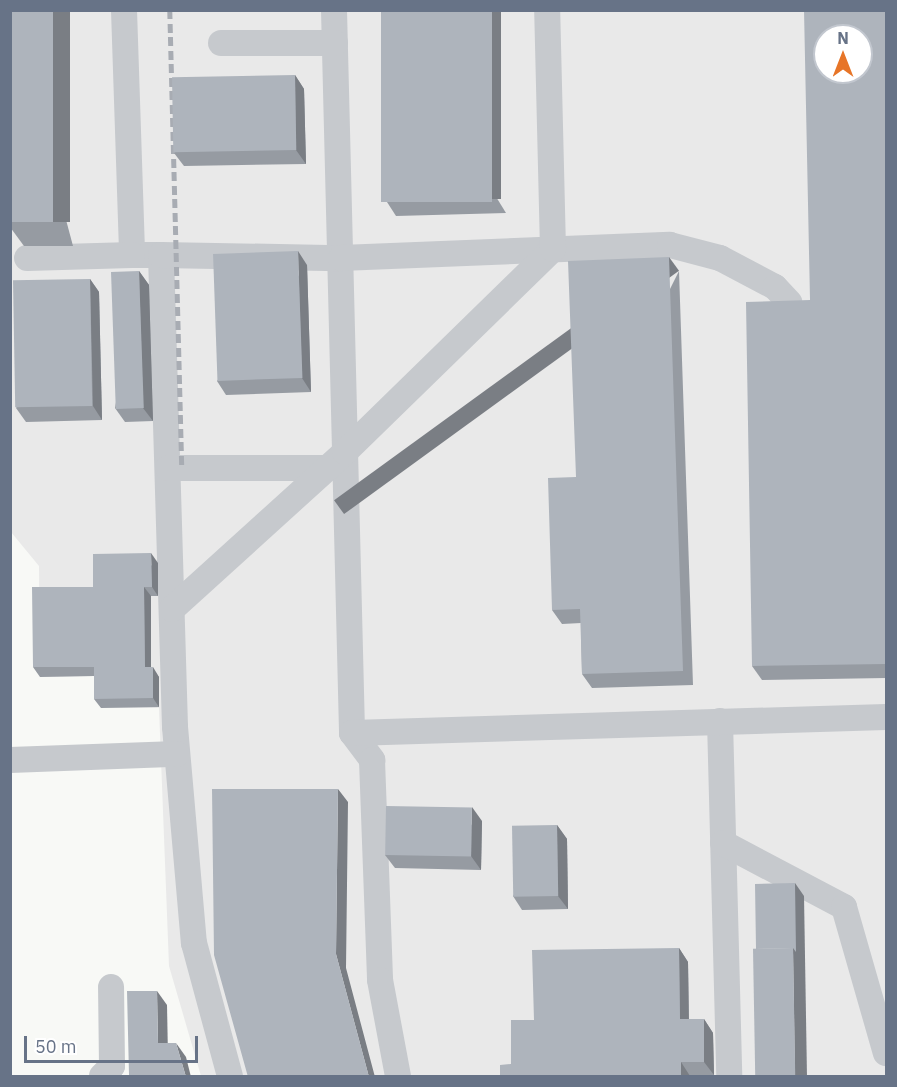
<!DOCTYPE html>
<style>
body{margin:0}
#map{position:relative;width:897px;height:1087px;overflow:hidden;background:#f8f9f6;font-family:"IBM Plex Sans",sans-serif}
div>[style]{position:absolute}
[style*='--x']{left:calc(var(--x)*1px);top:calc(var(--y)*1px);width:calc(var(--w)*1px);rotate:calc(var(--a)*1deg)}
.built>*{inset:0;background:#e9e9e9}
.minor>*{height:26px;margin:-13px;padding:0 13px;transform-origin:13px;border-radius:13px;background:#c6c9cd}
.rail>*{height:4.5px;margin-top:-2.25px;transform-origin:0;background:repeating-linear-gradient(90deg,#a8acb3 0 9px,transparent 0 13.5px)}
.wall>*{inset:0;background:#969ba2}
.shaded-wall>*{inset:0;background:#7a7e84;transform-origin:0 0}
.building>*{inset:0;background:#aeb4bc;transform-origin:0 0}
span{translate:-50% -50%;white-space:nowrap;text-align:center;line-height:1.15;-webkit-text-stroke:6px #fff;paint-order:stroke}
.frame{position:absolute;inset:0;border:12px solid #677387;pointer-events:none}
.north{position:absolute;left:813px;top:24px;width:60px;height:60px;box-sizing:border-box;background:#fff;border:2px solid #c2c7cf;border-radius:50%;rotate:0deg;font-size:16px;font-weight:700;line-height:24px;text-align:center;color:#677387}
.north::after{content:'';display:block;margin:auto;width:21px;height:27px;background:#e77528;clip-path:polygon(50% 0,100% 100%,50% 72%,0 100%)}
.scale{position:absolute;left:24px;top:1036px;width:174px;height:27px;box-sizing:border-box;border:3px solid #677387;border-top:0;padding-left:8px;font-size:18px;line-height:21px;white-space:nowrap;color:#677387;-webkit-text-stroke:4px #fff;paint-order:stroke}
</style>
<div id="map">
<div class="built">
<div style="clip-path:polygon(evenodd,10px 11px,886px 11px,886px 1076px,201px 1076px,169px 966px,159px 708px,101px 708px,100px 676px,40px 677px,39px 566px,11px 532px,10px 11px,825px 36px,861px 36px,861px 72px,825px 72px,825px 36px)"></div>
</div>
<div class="minor">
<div style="--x:124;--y:10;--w:245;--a:88.1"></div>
<div style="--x:132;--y:255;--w:29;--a:0"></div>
<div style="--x:161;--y:255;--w:472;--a:88.3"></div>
<div style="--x:175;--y:727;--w:217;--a:85"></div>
<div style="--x:194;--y:943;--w:138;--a:74.9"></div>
<div style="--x:334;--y:10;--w:723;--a:88.57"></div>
<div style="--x:352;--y:733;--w:34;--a:53"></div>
<div style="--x:372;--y:760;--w:220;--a:87.9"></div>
<div style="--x:380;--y:980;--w:98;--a:79.4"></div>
<div style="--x:221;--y:43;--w:114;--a:0"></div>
<div style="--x:161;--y:255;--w:180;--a:1"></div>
<div style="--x:341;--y:258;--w:329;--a:-2.3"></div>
<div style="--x:670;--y:245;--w:52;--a:14.6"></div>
<div style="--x:720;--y:258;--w:62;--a:27.8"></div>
<div style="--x:775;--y:287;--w:21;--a:47"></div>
<div style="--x:27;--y:258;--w:105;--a:-1.6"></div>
<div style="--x:168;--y:468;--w:160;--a:0"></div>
<div style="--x:172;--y:609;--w:234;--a:-42.2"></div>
<div style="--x:345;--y:452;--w:291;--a:-44.3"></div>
<div style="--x:553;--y:249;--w:239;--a:-91.4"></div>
<div style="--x:720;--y:721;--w:355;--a:88.5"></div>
<div style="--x:352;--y:733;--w:534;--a:-1.72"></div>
<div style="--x:10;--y:760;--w:167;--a:-2.1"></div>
<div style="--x:723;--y:843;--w:137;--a:27.9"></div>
<div style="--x:844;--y:907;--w:152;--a:74"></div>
<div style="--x:102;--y:1076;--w:14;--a:-45"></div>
<div style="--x:112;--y:1066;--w:79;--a:-90.7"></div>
</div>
<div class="rail">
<div style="--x:170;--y:10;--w:456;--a:88.5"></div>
</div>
<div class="wall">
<div style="clip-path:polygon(10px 10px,73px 246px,24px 246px,10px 227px)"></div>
<div style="clip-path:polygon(381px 10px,506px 213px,396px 216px,387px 202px)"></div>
<div style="clip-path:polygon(886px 10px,886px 678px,762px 680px,752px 666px,810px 300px)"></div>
<div style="clip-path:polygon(295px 75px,304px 89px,306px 164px,184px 166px,174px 153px)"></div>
<div style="clip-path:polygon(307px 265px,311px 392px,226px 395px,217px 381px)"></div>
<div style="clip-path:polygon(139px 271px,149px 285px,153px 421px,125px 422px,115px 408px)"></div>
<div style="clip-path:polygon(679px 271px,693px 685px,592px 688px,582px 674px,581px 623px,562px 624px,552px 610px,576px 477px)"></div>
<div style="clip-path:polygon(90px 279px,99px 292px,102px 420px,26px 422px,16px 408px)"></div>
<div style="clip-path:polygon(158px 563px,158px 596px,151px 596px,151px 667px,159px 677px,159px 707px,101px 708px,94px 699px,94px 676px,40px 677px,33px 667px,93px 587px)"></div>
<div style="clip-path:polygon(482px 821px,481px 870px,395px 868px,385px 855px)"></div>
<div style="clip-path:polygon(557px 825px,567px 839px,568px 909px,522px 910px,513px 896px)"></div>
<div style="clip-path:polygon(679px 948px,688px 962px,689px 1019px,704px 1019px,713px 1033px,714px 1075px,690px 1076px,690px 1077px,500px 1077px,511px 1064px,534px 1020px)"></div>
</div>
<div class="shaded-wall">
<div style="left:53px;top:10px;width:17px;height:212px"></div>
<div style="left:492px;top:10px;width:9px;height:189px"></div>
<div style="clip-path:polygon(295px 75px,304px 89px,306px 164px,296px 150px)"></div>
<div style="clip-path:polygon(298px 251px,307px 265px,311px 392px,302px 378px)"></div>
<div style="left:669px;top:257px;width:17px;height:414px;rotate:54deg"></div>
<div style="clip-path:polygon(139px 271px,149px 285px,153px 421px,143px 408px)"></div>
<div style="clip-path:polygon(90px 279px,99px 292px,102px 420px,93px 406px)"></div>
<div style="clip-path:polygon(151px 553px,158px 563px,158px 596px,152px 587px)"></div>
<div style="clip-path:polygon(144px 587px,151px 596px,151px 677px,145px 667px)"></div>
<div style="clip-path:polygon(153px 667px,159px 677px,159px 707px,153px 698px)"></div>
<div style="clip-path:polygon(338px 789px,348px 802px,346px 968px,375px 1077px,369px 1077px,336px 954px)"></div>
<div style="clip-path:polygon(472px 807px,482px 821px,481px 870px,471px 856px)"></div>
<div style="clip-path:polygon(557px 825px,567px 839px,568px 909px,558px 896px)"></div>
<div style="clip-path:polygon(795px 883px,804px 896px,807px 1077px,795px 1077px,793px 948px)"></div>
<div style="clip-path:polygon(679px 948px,688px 962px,689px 1033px,680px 1019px)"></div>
<div style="clip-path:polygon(157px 991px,167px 1005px,168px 1057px,158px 1043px)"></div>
<div style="clip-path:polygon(704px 1019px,713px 1033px,714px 1075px,704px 1062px)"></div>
<div style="clip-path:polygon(176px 1043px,186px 1057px,191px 1077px,186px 1077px)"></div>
<div style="clip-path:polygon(681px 1062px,690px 1076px,690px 1077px,681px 1077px)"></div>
</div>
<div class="building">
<div style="left:10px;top:10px;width:43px;height:212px"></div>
<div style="left:381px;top:10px;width:111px;height:192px"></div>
<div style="clip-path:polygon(evenodd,804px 10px,886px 10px,886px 664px,752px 666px,746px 302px,810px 300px,804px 10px,825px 36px,861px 36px,861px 72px,825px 72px,825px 36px)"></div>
<div style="left:295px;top:75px;width:75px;height:123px;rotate:89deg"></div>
<div style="left:298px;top:251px;width:127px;height:85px;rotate:88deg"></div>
<div style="clip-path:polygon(669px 257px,683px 671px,582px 674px,580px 609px,552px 610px,548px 478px,576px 477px,568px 261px)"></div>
<div style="left:139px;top:271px;width:137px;height:28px;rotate:88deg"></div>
<div style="left:90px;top:279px;width:127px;height:77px;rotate:89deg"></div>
<div style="clip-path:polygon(151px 553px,152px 587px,144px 587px,145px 667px,153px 667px,153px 698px,94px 699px,94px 667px,33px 667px,32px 587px,93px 587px,93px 554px)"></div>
<div style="clip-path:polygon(212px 789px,338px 789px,336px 954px,369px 1077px,248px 1077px,214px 955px)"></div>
<div style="left:386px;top:806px;width:86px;height:49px;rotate:1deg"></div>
<div style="left:557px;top:825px;width:71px;height:45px;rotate:89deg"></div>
<div style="clip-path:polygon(795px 883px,796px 952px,793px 948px,756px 949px,755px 884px)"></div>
<div style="clip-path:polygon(679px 948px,680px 1019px,704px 1019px,704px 1062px,681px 1062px,681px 1077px,500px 1077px,500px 1065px,511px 1064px,511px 1020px,534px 1020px,532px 950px)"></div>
<div style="left:793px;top:948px;width:129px;height:40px;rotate:89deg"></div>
<div style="clip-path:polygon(127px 991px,157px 991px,158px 1043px,176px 1043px,186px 1077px,88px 1077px,88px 1075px,129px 1075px)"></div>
</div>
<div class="frame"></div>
<div class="north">N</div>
<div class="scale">50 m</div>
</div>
